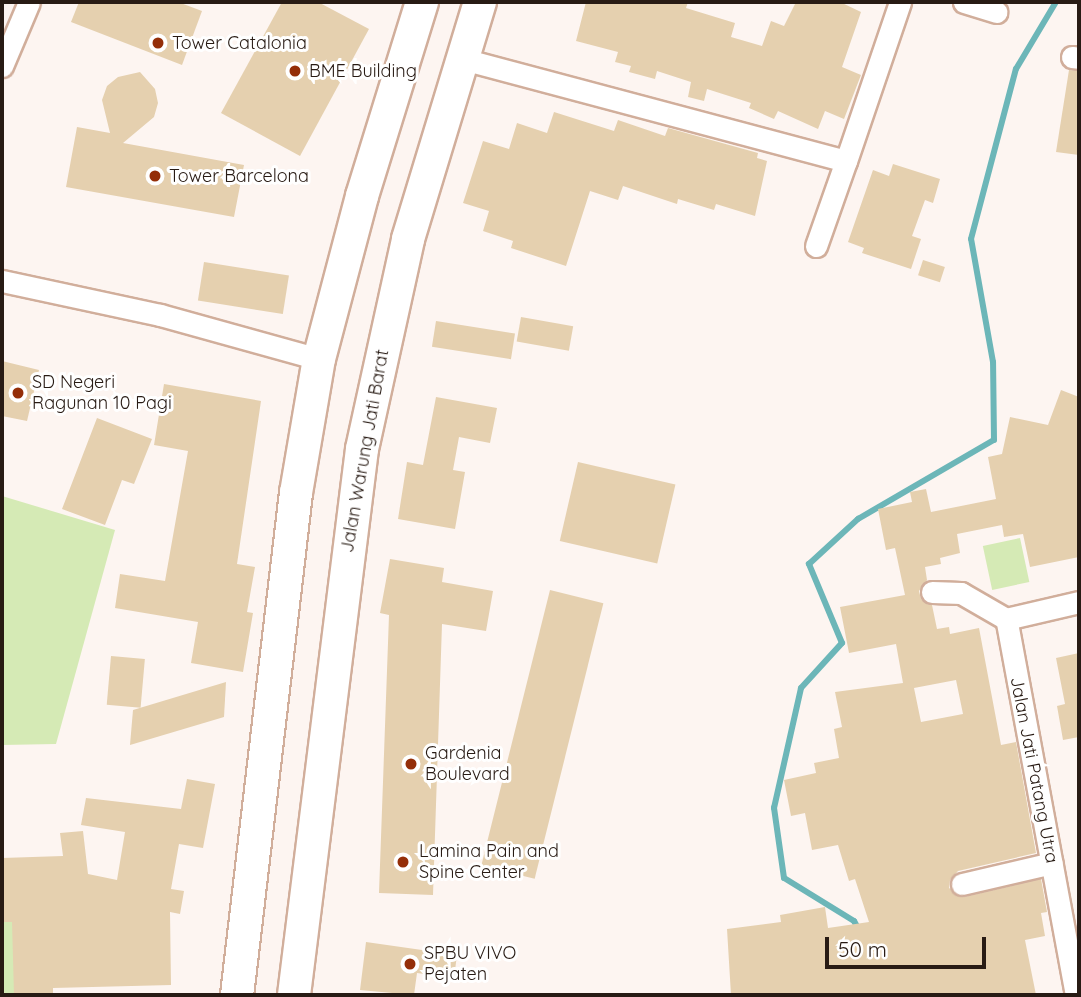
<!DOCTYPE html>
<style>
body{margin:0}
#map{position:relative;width:1081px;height:997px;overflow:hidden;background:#fdf5f1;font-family:Quicksand,sans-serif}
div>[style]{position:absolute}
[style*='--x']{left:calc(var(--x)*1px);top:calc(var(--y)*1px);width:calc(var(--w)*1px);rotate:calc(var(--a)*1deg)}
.green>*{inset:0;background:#d5eab5;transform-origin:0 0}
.stream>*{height:6px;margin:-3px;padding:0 3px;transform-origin:3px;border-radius:3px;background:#6cb6b8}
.building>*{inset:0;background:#e5d0af;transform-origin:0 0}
.roads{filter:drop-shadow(2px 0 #d1ae9b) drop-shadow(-2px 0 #d1ae9b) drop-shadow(0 2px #d1ae9b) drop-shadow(0 -2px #d1ae9b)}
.minor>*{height:21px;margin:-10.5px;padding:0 10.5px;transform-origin:10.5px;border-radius:10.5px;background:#fff}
.primary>*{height:32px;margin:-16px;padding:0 16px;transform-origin:16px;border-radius:16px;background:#fff}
.dots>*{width:19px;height:19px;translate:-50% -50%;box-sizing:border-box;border:4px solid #fff;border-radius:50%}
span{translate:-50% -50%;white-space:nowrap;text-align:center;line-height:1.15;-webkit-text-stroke:6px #fff;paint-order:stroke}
.poi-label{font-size:18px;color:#281b14}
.left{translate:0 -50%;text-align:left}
.street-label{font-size:18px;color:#281b14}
.frame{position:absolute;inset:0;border:4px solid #281b14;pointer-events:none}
.scale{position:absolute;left:825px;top:937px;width:161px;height:32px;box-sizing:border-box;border:4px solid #281b14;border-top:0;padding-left:9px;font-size:21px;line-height:24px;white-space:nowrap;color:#281b14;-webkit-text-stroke:5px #fff;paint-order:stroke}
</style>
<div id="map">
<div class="green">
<div style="clip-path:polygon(2px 496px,115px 530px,56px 744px,2px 745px)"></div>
<div style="left:1020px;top:538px;width:45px;height:38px;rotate:78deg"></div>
<div style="clip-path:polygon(16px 910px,23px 995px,2px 995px,2px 911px)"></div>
</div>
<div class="stream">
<div style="--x:859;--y:930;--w:10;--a:-119"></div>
<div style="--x:854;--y:921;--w:82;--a:-148.4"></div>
<div style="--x:784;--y:878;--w:71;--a:-98.1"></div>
<div style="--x:774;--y:808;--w:123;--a:-77.3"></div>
<div style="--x:801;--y:688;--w:61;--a:-47.7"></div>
<div style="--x:842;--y:643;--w:86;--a:-112.7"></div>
<div style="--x:809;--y:564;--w:67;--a:-42.6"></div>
<div style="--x:858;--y:519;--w:157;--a:-30.2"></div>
<div style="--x:994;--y:440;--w:78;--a:-90.7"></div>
<div style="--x:993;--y:362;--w:125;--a:-100.1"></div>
<div style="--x:971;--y:239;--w:176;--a:-75.2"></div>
<div style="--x:1016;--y:69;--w:78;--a:-59.2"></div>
</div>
<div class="building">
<div style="clip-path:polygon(79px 2px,178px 2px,202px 11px,182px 65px,71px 22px)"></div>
<div style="clip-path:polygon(282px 2px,318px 2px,369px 29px,300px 156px,221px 113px)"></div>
<div style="clip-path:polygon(586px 2px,688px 2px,686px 8px,735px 23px,731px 37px,762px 46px,771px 21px,784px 26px,796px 2px,840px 2px,861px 12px,842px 67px,861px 75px,844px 119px,825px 111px,818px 129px,778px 111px,774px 119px,749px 108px,751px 103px,707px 89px,704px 101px,688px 97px,691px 82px,657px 71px,655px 79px,629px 72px,631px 66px,615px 62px,618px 52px,576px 41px)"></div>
<div style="clip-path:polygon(1069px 70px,1079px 71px,1079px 155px,1056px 152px)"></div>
<div style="clip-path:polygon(140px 72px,155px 89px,158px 103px,154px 117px,123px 143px,244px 165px,234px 217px,66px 187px,77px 127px,110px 133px,102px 100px,107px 86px,118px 77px)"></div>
<div style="clip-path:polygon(554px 112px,614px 131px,618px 120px,665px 136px,668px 128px,758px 153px,757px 158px,767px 161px,755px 216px,716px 204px,714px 210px,678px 199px,677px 204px,623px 186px,618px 200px,590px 191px,566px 266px,511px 248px,513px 241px,483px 231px,489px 211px,463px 203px,483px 141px,509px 149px,517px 123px,547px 133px)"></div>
<div style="clip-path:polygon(893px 164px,940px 179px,933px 203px,925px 200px,912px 236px,921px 239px,911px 269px,862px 253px,864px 248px,848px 242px,873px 170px,889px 176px)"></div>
<div style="left:923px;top:260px;width:23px;height:16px;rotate:18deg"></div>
<div style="left:204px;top:262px;width:86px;height:39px;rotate:9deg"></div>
<div style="left:521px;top:317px;width:53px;height:25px;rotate:10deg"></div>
<div style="left:436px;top:321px;width:80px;height:26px;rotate:9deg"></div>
<div style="clip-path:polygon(2px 361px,39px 370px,27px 421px,2px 416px)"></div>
<div style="clip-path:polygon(164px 384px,261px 401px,237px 564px,255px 567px,247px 612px,253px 613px,243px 672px,191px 663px,198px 622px,115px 608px,120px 574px,165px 581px,188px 451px,154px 445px)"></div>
<div style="clip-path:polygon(evenodd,1061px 390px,1079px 397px,1079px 557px,1030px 567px,1023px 534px,1004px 537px,1002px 525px,957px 534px,960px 553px,940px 558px,941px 564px,925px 567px,927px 580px,919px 591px,921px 599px,932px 605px,937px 629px,949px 627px,950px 634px,979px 628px,1001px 745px,1016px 742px,1036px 853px,958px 871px,950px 880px,949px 888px,964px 897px,1041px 879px,1047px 912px,1041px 913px,1045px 936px,1025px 940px,1036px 995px,731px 995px,727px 929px,781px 922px,780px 915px,825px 907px,828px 928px,869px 922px,855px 879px,849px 881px,838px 845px,812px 850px,805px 813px,791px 816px,784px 780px,816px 773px,814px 763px,839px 758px,834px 729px,842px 727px,835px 692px,903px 683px,896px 644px,849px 653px,840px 607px,905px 595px,895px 548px,886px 550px,878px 509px,912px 502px,910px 492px,926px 489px,931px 512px,996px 499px,988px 457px,1002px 454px,1010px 417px,1048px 425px,1061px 390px,956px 680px,963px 714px,921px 722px,914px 688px,956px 680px)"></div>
<div style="clip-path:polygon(436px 397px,497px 408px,490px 443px,459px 437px,453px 470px,465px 472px,455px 529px,398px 519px,407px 462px,423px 465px)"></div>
<div style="clip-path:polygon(97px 418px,152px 439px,134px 484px,122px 480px,105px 525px,62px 509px)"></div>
<div style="left:578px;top:462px;width:100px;height:81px;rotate:13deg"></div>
<div style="clip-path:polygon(390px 559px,444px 568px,442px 582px,493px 591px,486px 631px,442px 624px,433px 895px,379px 893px,389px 615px,380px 613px)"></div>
<div style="left:550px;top:590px;width:55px;height:284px;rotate:14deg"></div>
<div style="clip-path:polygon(1079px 653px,1079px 737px,1063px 740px,1057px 706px,1065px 704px,1056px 658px)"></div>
<div style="left:111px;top:656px;width:34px;height:49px;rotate:5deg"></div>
<div style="clip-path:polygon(226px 682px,224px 717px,130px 745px,133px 710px)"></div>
<div style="clip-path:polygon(187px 779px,215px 784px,203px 848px,179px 844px,171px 889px,184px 891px,180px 914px,170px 912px,171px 985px,53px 988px,53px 995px,14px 995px,12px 922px,2px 922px,2px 858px,63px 856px,60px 833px,83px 831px,88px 874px,117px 880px,125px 832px,81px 825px,86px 798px,181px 809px)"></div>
<div style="clip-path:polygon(366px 942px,457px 955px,454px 978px,417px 973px,414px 995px,360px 990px)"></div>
</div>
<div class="roads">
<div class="minor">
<div style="--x:964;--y:2;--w:34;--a:17"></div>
<div style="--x:1072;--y:57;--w:7;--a:8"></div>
<div style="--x:463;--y:59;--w:396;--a:14.9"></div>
<div style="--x:846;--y:161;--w:168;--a:-71.2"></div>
<div style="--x:2;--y:66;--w:69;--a:-67.1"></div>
<div style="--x:816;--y:246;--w:90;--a:-70.6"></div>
<div style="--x:2;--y:281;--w:162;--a:12.1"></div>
<div style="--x:160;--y:315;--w:165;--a:15.5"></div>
<div style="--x:932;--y:592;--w:29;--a:2"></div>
<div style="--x:961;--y:593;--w:52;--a:30"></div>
<div style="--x:962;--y:884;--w:92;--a:-13.1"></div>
<div style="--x:1076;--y:995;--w:382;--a:-100.5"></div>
<div style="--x:1006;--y:619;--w:75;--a:-13.1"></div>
</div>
<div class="primary">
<div style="--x:237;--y:995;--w:505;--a:-83.3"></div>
<div style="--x:296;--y:493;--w:136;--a:-80.3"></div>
<div style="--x:319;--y:359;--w:169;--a:-75.2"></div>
<div style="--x:362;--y:196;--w:203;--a:-72.8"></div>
<div style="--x:294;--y:995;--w:550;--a:-82.9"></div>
<div style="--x:362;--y:449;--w:215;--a:-77.6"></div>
<div style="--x:408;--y:239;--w:248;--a:-73.1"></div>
</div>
</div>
<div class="dots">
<div style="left:158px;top:43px;background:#942e08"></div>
<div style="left:295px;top:71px;background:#942e08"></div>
<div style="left:155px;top:176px;background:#942e08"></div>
<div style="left:18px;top:393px;background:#942e08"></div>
<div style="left:411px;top:764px;background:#942e08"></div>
<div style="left:403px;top:862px;background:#942e08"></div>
<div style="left:410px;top:964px;background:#942e08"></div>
</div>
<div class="poi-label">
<span class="left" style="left:172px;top:43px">Tower Catalonia</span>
<span class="left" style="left:309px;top:71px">BME Building</span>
<span class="left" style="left:169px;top:176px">Tower Barcelona</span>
<span class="left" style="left:32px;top:393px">SD Negeri<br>Ragunan 10 Pagi</span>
<span class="left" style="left:425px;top:764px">Gardenia<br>Boulevard</span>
<span class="left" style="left:419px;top:862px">Lamina Pain and<br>Spine Center</span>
<span class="left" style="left:424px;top:964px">SPBU VIVO<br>Pejaten</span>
</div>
<div class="street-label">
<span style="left:365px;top:451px;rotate:-80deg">Jalan Warung Jati Barat</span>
<span style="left:1034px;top:770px;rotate:79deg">Jalan Jati Patang Utra</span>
</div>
<div class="frame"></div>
<div class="scale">50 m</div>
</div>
